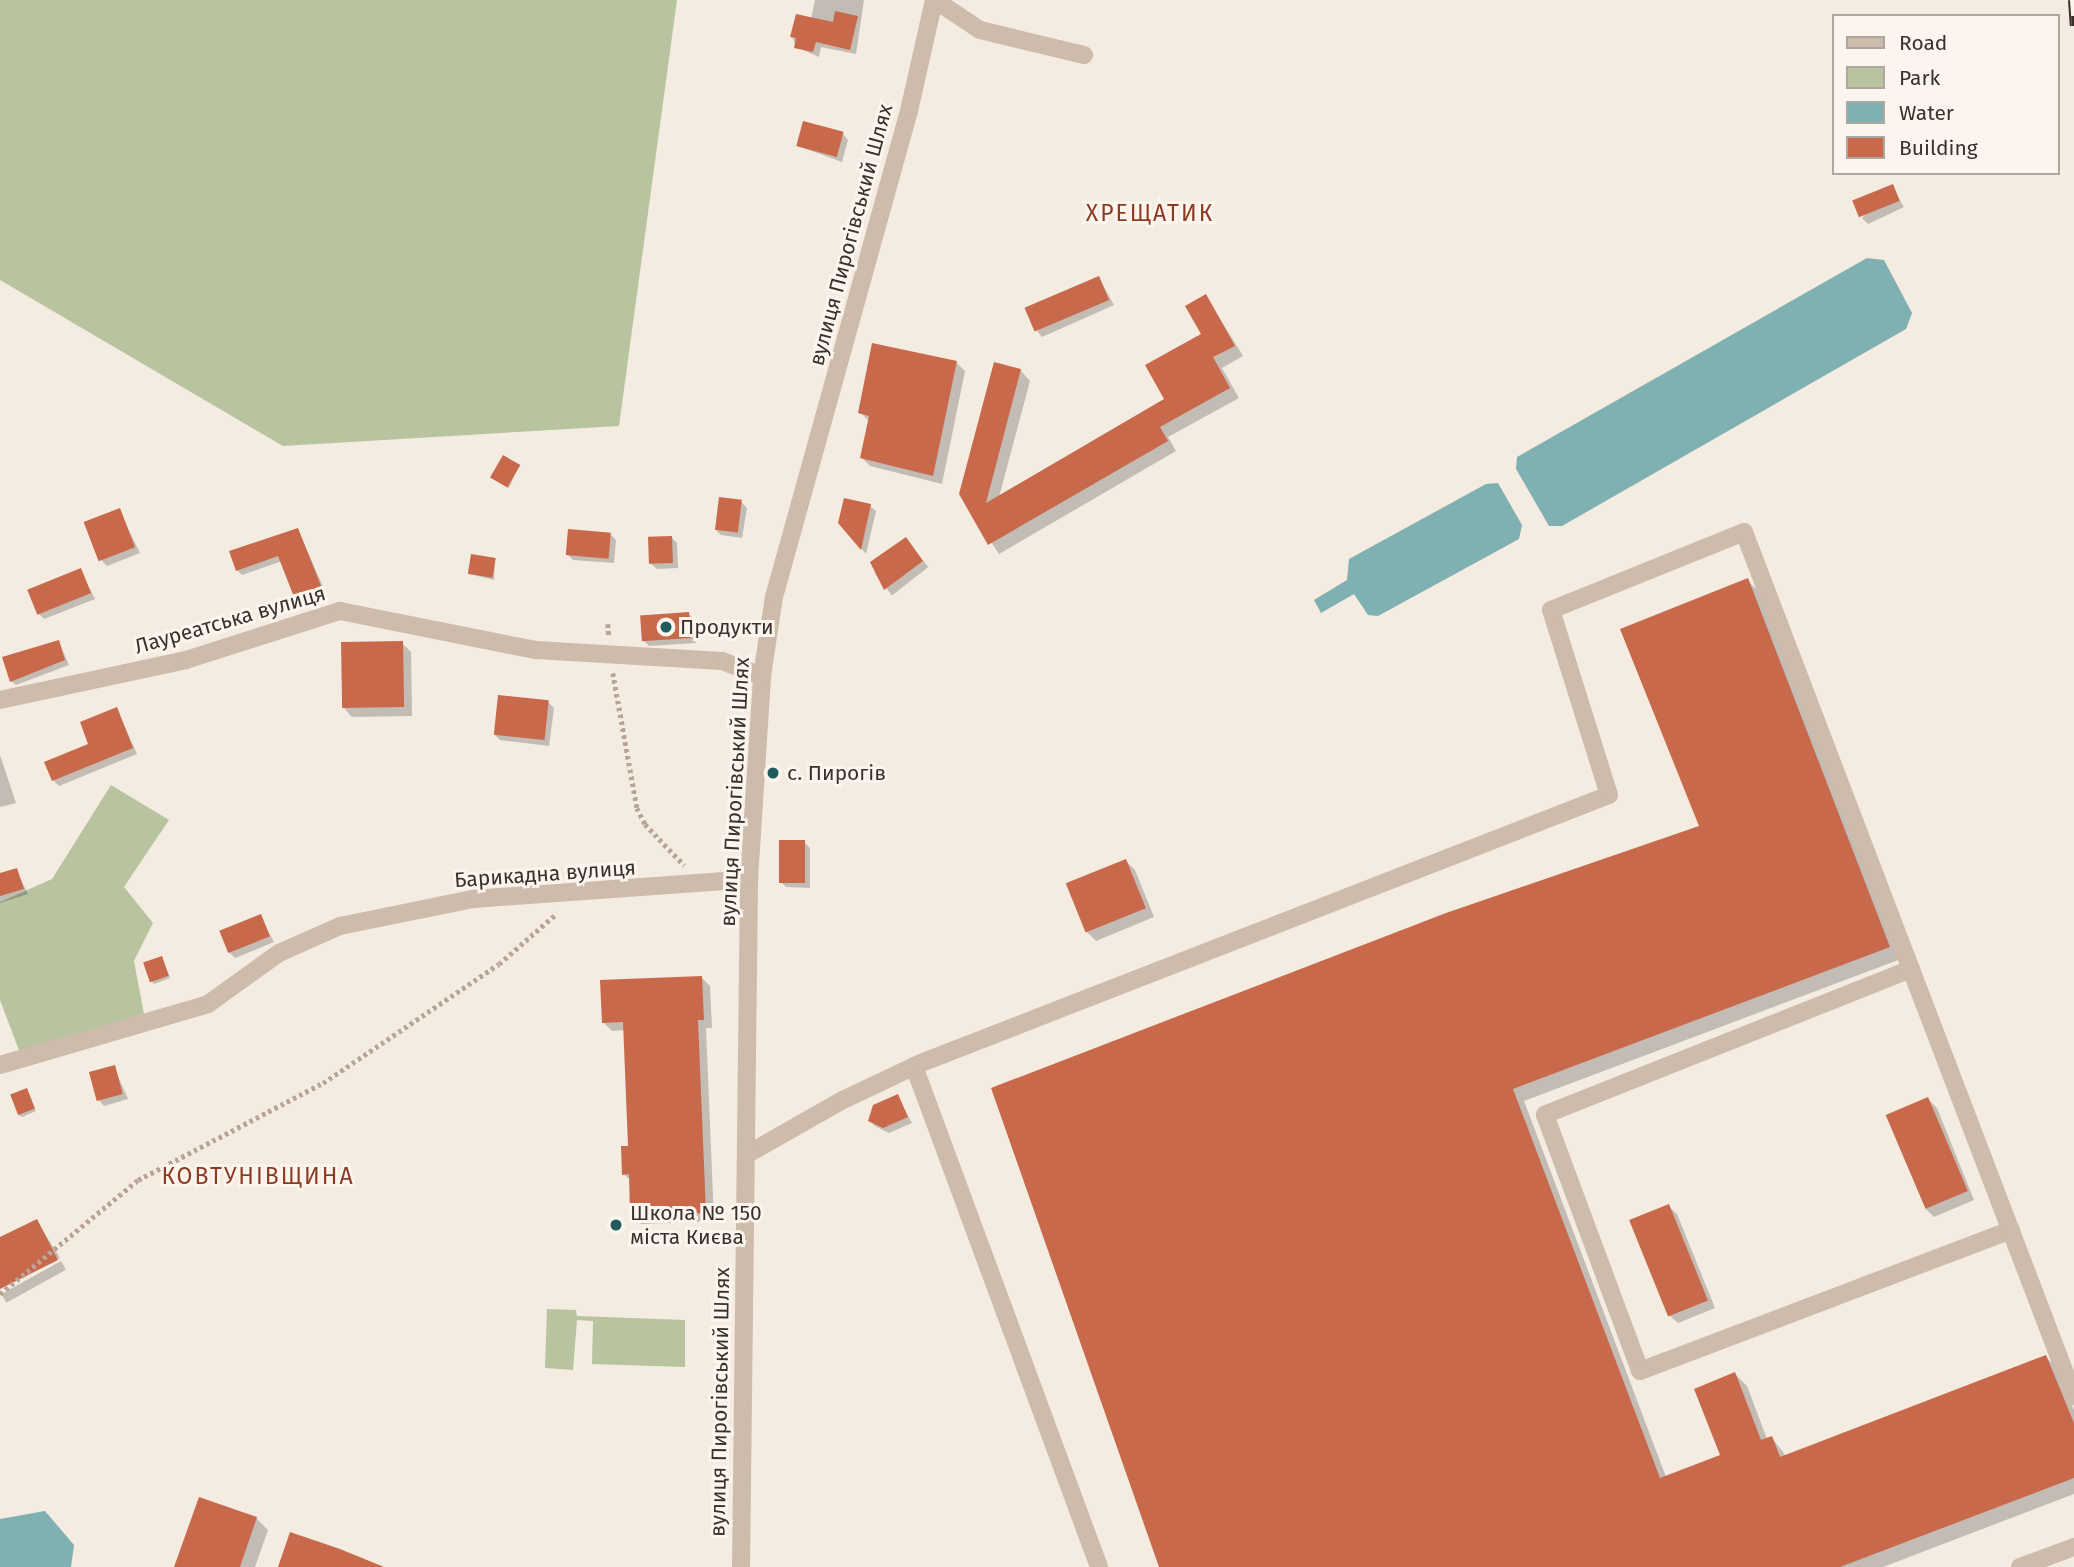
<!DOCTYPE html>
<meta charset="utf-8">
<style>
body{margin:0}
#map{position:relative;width:2074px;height:1567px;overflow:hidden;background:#f4ebe1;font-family:"Fira Sans",sans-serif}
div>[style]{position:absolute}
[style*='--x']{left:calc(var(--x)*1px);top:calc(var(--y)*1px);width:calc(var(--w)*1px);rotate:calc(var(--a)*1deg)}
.green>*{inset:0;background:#b8c4a0}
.water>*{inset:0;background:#7fb0b2}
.shadow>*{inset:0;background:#0003;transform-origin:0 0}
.building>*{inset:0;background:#c8694b;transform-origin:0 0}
.path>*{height:4.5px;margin-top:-2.25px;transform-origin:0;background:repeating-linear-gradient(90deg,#b9a596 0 3.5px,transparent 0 7px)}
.minor>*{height:18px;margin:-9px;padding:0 9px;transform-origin:9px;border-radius:9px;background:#cdbbac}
.rail>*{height:8px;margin-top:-4px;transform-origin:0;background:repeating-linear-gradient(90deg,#fbf5ee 0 16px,#3b302b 0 32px);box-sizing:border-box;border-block:2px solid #3b302b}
.dots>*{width:19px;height:19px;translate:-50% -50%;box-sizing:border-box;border:4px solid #fbf5ee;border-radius:50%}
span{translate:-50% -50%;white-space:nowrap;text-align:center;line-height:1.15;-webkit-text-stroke:6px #fbf5ee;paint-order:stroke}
.street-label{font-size:21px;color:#3b302b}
.poi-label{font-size:21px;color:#3b302b}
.left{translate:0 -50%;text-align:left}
.neighbourhood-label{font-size:23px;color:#8c3b22;letter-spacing:2px}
.legend{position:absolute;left:1832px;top:14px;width:228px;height:161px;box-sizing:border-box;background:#fbf5ee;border:2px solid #aea6a0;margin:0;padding:9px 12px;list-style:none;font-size:21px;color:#3b302b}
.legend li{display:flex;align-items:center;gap:14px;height:35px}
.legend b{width:35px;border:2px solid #aea6a0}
</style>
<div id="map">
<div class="green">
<div style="clip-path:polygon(0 0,677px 0,619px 426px,283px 446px,0 280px)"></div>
<div style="clip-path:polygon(111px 785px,169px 820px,124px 887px,153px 923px,134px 961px,144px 1014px,20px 1053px,0 1000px,0 902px,52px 879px)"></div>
<div style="clip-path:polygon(547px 1309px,576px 1310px,577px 1316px,685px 1320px,685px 1367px,592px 1364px,593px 1321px,577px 1320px,573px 1370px,545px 1368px)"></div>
</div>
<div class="water">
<div style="clip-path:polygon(1867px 258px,1884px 260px,1912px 313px,1906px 329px,1562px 526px,1549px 526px,1516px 469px,1517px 457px)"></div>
<div style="clip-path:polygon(1498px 483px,1522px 525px,1519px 539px,1378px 616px,1368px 615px,1354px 594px,1321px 613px,1314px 600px,1347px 580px,1349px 559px,1486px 484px)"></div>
<div style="clip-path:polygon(45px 1511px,74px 1545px,71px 1567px,0 1567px,0 1519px)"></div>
</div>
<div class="shadow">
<div style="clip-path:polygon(815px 0,864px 0,856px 54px,821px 47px,819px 57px,796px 47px,792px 36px,811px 19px)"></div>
<div style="clip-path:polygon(843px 134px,848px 140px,842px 162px,798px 146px)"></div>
<div style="clip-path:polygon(1892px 187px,1904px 207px,1868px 224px,1862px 218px)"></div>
<div style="clip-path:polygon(1099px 278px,1114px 305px,1042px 337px,1037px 331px)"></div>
<div style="clip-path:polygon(1206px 296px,1243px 356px,1222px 368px,1239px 398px,1168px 437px,1176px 451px,999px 554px,960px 494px,1020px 370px,1030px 381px,999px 497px,1166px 400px,1203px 335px)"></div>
<div style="clip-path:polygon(956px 362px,965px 371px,942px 484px,870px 466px,862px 458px,869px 421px,860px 412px)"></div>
<div style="clip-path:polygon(519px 466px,509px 488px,494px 479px)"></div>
<div style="clip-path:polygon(741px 502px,747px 508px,742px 538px,721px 535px,715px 529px)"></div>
<div style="clip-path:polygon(870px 506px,876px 511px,866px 554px,840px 522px)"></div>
<div style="clip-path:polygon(119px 510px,140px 553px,107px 566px,101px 560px)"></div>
<div style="clip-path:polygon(298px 530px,325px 591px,300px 601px,282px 561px,242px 575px,237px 570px)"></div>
<div style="clip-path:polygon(611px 535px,616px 540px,614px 563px,573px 560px,567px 554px)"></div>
<div style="clip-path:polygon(671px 537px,677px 543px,678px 568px,657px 569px,651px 564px)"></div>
<div style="left:911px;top:545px;width:28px;height:46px;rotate:52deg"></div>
<div style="clip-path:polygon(495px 560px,494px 580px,469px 574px)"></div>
<div style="clip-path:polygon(80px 570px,95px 599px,44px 619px,38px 613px)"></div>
<div style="clip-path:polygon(1747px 580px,1759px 592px,1901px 959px,1524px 1101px,1666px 1477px,1722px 1456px,1735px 1374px,1747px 1386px,1767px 1439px,1772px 1438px,1786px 1456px,2046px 1357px,2058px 1369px,2074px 1410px,2074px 1494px,1883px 1567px,1160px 1567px,1701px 827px)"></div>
<div style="clip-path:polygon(689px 614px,694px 619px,696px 643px,649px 646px,644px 641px)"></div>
<div style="clip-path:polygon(59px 642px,69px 665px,16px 685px,11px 681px)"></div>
<div style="clip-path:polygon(402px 643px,411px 652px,412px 716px,352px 717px,344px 708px)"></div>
<div style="clip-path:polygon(548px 702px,554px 708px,549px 746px,500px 740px,495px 735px)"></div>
<div style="clip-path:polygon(117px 709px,137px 754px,59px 786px,53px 780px,90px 745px)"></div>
<div style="clip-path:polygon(0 755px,16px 803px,0 807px)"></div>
<div style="clip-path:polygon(804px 842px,810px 848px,810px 888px,786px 887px,781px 882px)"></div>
<div style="clip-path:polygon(1126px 861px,1135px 870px,1154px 917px,1096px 941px,1087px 932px)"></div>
<div style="clip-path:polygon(16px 870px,28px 894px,0 903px,0 875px)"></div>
<div style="clip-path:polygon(260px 916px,274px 942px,235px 958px,229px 952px)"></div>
<div style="clip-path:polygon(162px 958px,170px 978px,154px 984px,152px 982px)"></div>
<div style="clip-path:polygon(701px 977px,710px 986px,712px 1028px,706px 1028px,714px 1221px,641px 1224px,632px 1215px,631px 1181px,624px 1174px,630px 1147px,625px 1030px,612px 1031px,603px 1022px)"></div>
<div style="clip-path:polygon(114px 1067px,128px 1099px,104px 1106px,99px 1100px)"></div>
<div style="clip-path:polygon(27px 1090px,36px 1111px,22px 1117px,19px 1115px)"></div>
<div style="clip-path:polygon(897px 1096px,912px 1123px,889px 1133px,875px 1126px,870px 1121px)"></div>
<div style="clip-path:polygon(1928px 1099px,1937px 1108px,1974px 1200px,1934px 1217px,1925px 1208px)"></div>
<div style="clip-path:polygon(1668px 1206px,1677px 1214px,1715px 1308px,1678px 1323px,1669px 1315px)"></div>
<div style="clip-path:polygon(37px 1221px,60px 1258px,0 1287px,0 1239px)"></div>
<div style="left:61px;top:1261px;width:10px;height:68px;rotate:61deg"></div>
<div style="clip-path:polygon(256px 1518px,268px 1530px,255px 1567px,176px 1567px)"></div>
</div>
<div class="building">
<div style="clip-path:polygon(835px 11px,858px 16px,850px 50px,816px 42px,813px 52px,794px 48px,796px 38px,790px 37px,796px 14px,833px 22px)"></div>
<div style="left:803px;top:121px;width:42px;height:26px;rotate:15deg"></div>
<div style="left:1893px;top:184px;width:18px;height:44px;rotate:68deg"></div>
<div style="left:1099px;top:276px;width:26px;height:81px;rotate:67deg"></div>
<div style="clip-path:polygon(1206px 294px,1235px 346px,1213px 357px,1230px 388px,1160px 427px,1168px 441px,988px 545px,959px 494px,994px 362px,1021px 369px,986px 503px,1164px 399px,1145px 365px,1201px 334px,1185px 306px)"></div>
<div style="clip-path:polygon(872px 343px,957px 361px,933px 476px,860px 458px,869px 416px,858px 413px)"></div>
<div style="left:503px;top:455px;width:20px;height:26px;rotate:30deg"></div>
<div style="left:719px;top:497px;width:23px;height:33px;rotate:7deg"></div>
<div style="clip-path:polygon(844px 498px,871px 504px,861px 550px,838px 523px)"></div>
<div style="left:120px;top:508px;width:42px;height:39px;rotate:69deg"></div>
<div style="clip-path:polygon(298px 528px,321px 586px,294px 597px,278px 556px,236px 571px,229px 551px)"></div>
<div style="left:568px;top:529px;width:43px;height:26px;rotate:5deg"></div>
<div style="left:672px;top:536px;width:27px;height:24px;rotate:88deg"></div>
<div style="clip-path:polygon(906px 537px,923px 561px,884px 590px,870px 562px)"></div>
<div style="left:471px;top:554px;width:25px;height:20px;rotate:9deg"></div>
<div style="left:81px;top:568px;width:27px;height:58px;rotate:68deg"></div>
<div style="clip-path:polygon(1748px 578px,1890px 947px,1513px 1089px,1660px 1478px,1720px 1455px,1694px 1389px,1735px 1372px,1761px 1440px,1772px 1436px,1780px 1457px,2046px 1355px,2074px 1423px,2074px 1478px,1840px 1567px,1159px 1567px,991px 1088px,1446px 913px,1699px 826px,1620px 629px)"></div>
<div style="left:689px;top:612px;width:26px;height:49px;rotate:86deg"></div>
<div style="clip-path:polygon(59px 640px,65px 660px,10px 682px,2px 657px)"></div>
<div style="left:403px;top:641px;width:66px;height:62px;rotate:89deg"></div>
<div style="left:498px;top:695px;width:51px;height:40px;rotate:6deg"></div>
<div style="clip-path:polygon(117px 707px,133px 748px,52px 781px,44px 762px,88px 744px,80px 722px)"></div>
<div style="left:779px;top:840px;width:26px;height:43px"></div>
<div style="left:1126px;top:859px;width:53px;height:65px;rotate:68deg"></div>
<div style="clip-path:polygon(17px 868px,24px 889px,0 896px,0 873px)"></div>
<div style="left:261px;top:914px;width:24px;height:45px;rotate:68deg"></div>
<div style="left:162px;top:956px;width:21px;height:20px;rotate:71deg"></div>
<div style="clip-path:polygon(702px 976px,704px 1020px,698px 1020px,706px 1213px,630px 1216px,629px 1174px,622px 1175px,621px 1146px,628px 1146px,623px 1022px,602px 1023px,600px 980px)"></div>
<div style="left:115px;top:1065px;width:30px;height:27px;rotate:75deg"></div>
<div style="left:27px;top:1088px;width:22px;height:18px;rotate:69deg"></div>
<div style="clip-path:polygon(898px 1094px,908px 1117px,883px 1128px,868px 1121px,873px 1105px)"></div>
<div style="left:1928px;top:1097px;width:102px;height:46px;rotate:67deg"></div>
<div style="left:1669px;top:1204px;width:104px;height:43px;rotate:68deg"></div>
<div style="clip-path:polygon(37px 1219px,58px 1260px,0 1289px,0 1237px)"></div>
<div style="clip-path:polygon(199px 1497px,257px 1517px,240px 1567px,174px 1567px)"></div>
<div style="clip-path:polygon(290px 1532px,340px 1549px,384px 1567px,278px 1567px)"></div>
</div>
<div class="path">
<div style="--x:608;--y:624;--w:13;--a:86"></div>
<div style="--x:613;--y:673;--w:137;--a:79.9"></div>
<div style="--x:637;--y:808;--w:18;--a:63"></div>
<div style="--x:645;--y:824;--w:57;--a:46.4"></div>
<div style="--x:0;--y:1294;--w:179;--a:-39.6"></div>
<div style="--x:138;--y:1180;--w:209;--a:-27.7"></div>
<div style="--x:323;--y:1083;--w:212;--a:-34.1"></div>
<div style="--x:499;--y:964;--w:77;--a:-41.3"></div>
</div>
<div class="minor">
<div style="--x:935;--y:0;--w:54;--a:33.7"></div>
<div style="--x:980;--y:30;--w:107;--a:13.5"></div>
<div style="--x:0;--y:700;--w:190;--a:-12.1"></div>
<div style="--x:186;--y:660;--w:162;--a:-17.7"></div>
<div style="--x:340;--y:611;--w:200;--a:11.3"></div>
<div style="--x:536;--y:650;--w:186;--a:3.4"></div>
<div style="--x:722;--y:661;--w:43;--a:20.6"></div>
<div style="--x:1911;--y:969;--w:394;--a:158.3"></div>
<div style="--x:1545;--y:1115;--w:273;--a:69.6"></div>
<div style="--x:1640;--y:1371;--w:397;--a:-20.8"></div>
<div style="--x:0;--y:1065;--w:217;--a:-16.3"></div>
<div style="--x:208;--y:1004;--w:87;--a:-35.7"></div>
<div style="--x:279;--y:953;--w:67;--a:-23.9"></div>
<div style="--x:340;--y:926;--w:136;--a:-11.5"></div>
<div style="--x:473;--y:899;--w:277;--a:-4.1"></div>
<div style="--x:914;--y:1066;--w:534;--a:69.73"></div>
<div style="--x:746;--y:1155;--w:112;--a:-29.6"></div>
<div style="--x:843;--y:1100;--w:86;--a:-25.4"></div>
<div style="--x:921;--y:1063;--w:738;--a:-21.28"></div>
<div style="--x:1609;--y:795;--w:194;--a:-107.4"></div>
<div style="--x:1551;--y:610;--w:208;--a:-22"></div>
<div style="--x:1744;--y:532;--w:925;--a:69.1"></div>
<div style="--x:741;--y:1567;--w:688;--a:-89.33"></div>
<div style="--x:749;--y:879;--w:203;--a:-86.3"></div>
<div style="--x:762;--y:676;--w:80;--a:-81.4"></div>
<div style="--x:774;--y:597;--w:504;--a:-74.48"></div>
<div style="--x:909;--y:111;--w:114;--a:-77.3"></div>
<div style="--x:2020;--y:1567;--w:58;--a:-20.3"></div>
</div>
<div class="rail">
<div style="--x:2072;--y:0;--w:26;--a:86"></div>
</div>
<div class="dots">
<div style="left:666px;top:627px;background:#1f5a5e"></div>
<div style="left:773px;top:773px;background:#1f5a5e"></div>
<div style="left:616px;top:1225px;background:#1f5a5e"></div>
</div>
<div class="street-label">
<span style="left:851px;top:235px;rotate:-75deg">вулиця Пирогівський Шлях</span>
<span style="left:230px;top:620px;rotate:-16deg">Лауреатська вулиця</span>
<span style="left:735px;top:792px;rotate:-87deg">вулиця Пирогівський Шлях</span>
<span style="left:545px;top:874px;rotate:-4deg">Барикадна вулиця</span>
<span style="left:720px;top:1402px;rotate:-89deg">вулиця Пирогівський Шлях</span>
</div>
<div class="poi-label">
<span class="left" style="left:680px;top:627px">Продукти</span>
<span class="left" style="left:787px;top:773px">с. Пирогів</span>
<span class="left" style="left:630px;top:1225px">Школа № 150<br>міста Києва</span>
</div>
<div class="neighbourhood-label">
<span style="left:1150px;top:213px">ХРЕЩАТИК</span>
<span style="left:258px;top:1176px">КОВТУНІВЩИНА</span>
</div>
<ul class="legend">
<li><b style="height:9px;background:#cdbbac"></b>Road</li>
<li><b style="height:19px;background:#b8c4a0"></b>Park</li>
<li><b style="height:19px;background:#7fb0b2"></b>Water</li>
<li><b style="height:19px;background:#c8694b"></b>Building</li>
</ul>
</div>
